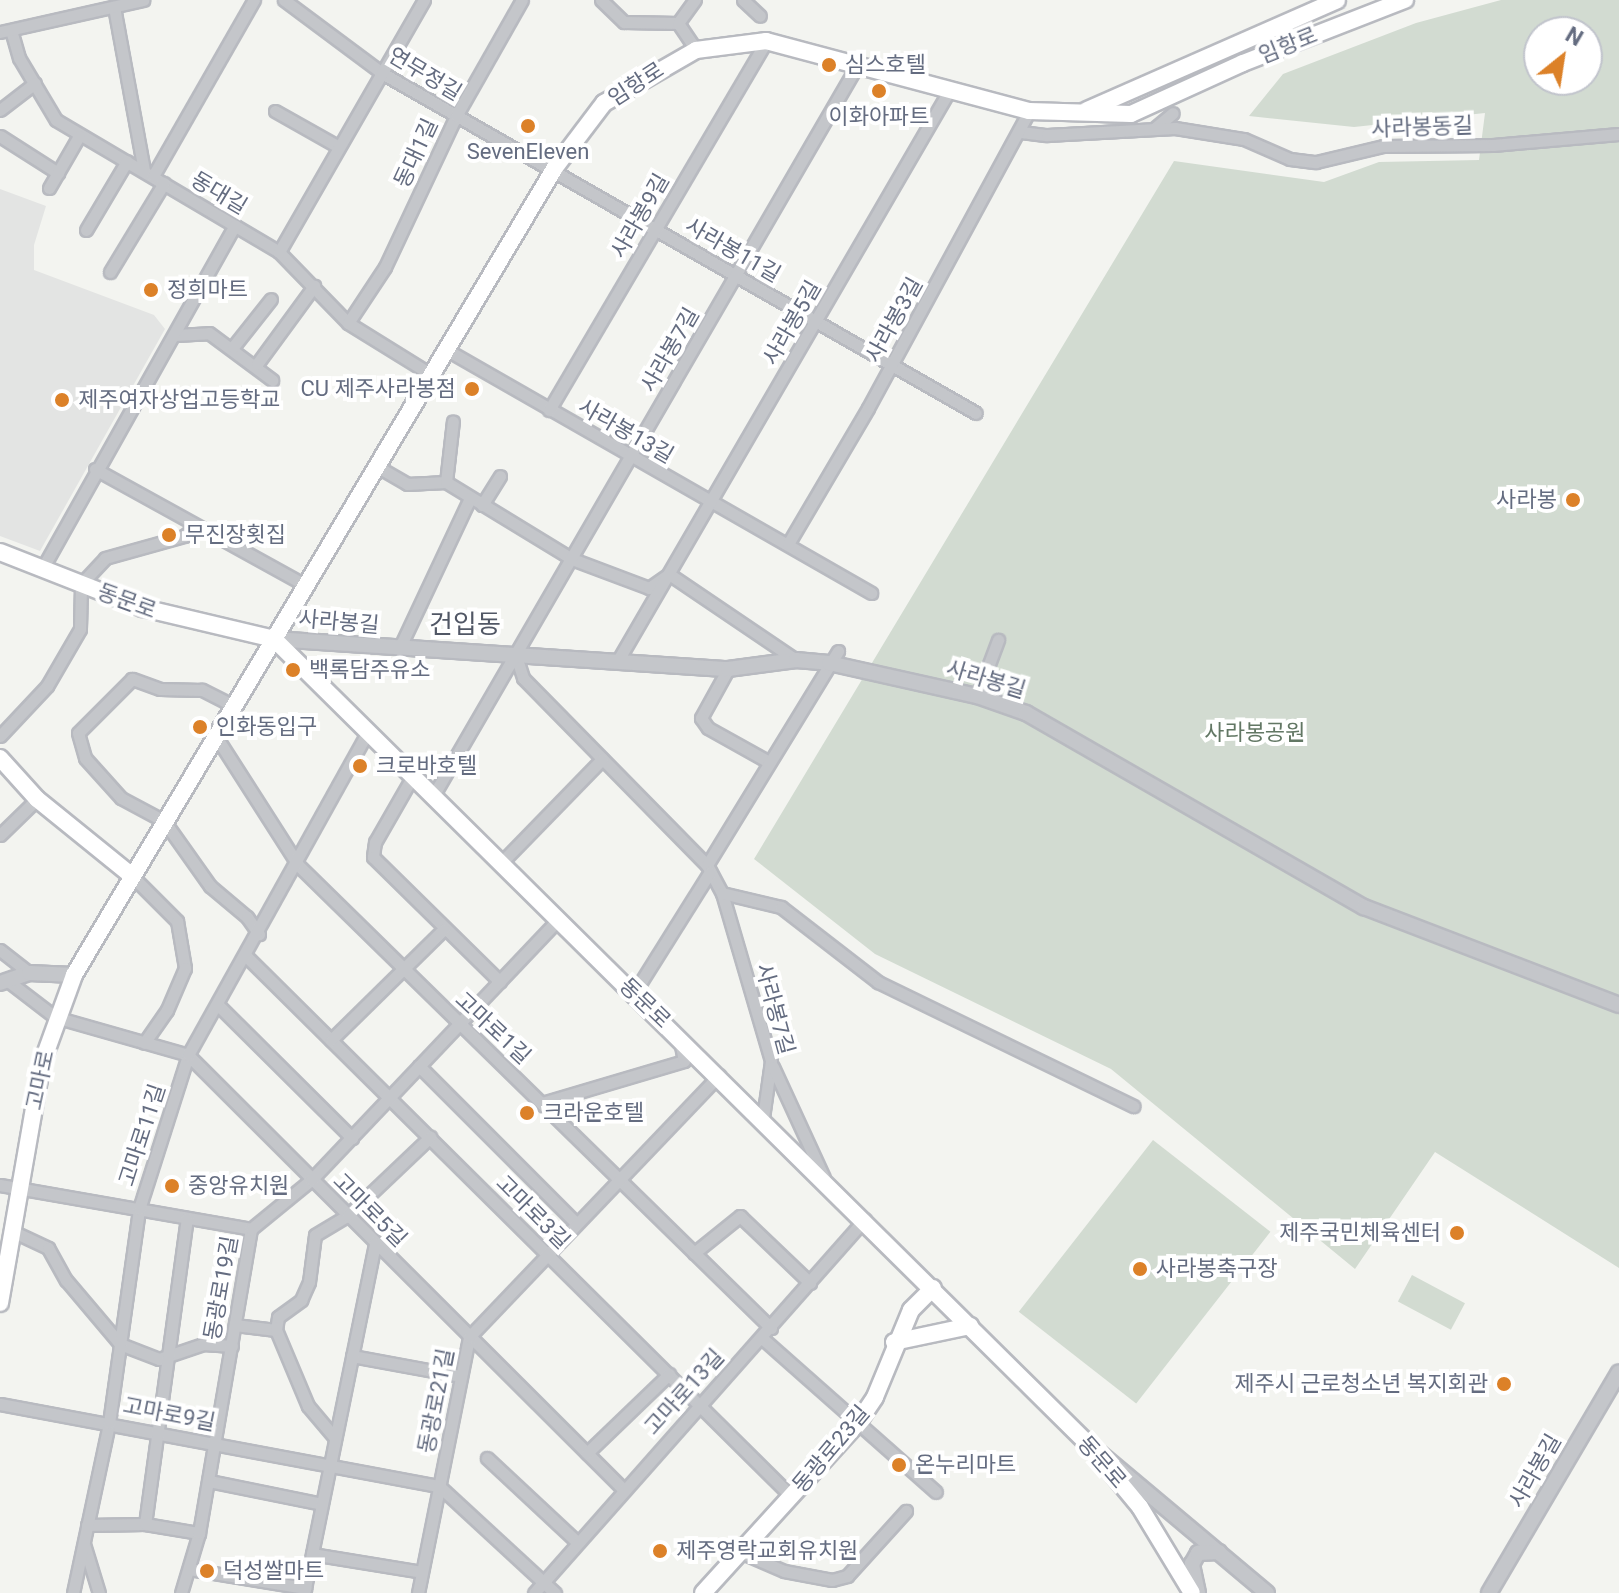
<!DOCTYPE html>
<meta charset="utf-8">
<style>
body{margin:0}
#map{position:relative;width:1619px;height:1593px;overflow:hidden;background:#f3f4f0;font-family:Roboto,"Noto Sans KR",sans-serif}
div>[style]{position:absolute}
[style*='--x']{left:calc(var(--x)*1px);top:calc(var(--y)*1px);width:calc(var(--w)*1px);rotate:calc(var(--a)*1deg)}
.built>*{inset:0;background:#e3e4e3}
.green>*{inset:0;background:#d2dbd1;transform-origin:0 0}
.roads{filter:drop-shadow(2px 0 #b8bac0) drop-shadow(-2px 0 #b8bac0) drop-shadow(0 2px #b8bac0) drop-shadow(0 -2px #b8bac0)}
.minor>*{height:11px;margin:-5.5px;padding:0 5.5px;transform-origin:5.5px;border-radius:5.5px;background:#c4c6ca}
.tertiary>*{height:14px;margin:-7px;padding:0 7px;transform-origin:7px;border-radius:7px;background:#c4c6ca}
.secondary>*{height:16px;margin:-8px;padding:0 8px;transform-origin:8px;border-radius:8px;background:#fff}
.dots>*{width:22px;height:22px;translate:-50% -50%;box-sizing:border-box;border:4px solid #fff;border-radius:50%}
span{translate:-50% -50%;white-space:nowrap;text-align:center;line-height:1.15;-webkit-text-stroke:8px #fff;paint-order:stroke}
.street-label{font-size:22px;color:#646c80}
.poi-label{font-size:22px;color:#646c80}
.left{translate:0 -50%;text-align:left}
.right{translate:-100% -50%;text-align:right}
.park-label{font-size:22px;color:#627764}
.quarter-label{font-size:26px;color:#515765}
.north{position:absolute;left:1523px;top:16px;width:80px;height:80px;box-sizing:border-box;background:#fff;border:2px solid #c1c4cc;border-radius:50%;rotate:30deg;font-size:22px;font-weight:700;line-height:32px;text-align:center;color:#646c80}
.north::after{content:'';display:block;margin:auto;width:28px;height:36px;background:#dc8128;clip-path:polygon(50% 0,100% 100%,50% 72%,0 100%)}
</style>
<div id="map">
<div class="built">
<div style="clip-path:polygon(0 189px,46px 206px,34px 245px,34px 270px,154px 315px,165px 329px,40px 551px,0 536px)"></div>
</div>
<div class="green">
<div style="clip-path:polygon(evenodd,1501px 0,1619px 0,1619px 1268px,1435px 1152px,1355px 1269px,1111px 1069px,875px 954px,754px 859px,1174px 161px,1324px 182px,1379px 162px,1479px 160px,1485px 113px,1354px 127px,1249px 116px,1283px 74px,1416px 23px,1501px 0,1539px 32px,1587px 32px,1587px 80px,1539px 80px,1539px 32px)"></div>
<div style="left:1153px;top:1140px;width:149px;height:218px;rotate:38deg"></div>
<div style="left:1412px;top:1275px;width:60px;height:30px;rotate:28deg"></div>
</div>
<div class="roads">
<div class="minor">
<div style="--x:284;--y:0;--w:122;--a:36.7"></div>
<div style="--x:382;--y:73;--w:684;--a:29.79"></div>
<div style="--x:601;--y:0;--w:32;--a:44"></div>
<div style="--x:624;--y:22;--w:54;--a:1.1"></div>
<div style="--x:678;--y:23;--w:32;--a:56"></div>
<div style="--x:743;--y:0;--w:23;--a:43"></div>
<div style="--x:114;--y:7;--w:167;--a:79.6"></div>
<div style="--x:678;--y:23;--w:29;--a:-54"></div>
<div style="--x:11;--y:30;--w:29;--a:74"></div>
<div style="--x:19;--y:58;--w:72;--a:59.2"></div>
<div style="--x:56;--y:120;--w:259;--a:30.6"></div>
<div style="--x:279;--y:252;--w:99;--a:45.8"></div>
<div style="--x:348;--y:323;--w:99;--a:31.8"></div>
<div style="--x:0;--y:32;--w:147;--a:-12.6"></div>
<div style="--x:0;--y:110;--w:44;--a:-37.6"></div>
<div style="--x:275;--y:111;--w:73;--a:29.4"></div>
<div style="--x:1155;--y:128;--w:23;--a:-40"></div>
<div style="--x:1021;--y:132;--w:26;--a:7"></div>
<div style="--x:1047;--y:135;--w:128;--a:-3.1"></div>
<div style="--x:1175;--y:128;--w:70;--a:9.1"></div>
<div style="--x:1244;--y:139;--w:50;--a:23.5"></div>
<div style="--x:1290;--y:159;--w:26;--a:7"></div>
<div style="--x:1316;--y:162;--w:69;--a:-13.4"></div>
<div style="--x:1383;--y:146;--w:110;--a:-0.5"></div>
<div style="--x:1493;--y:145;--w:126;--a:-5"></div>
<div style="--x:0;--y:136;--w:69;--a:32.5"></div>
<div style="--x:153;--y:176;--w:203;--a:-60.2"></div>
<div style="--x:49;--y:188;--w:60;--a:-60"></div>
<div style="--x:86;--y:230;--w:80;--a:-59.3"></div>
<div style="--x:279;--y:252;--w:291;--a:-60.1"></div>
<div style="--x:110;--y:272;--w:104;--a:-58.8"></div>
<div style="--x:348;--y:323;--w:67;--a:-56.5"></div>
<div style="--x:385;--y:267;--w:167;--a:-64.8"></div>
<div style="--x:456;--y:116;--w:133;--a:-60.4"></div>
<div style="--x:175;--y:335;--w:34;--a:-3"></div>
<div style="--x:209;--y:333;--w:79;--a:36.7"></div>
<div style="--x:233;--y:347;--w:61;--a:-51.6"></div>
<div style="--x:447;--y:350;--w:489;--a:29.8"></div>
<div style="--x:257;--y:364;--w:97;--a:-53.8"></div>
<div style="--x:549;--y:410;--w:428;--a:-59.5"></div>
<div style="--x:378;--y:467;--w:34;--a:30"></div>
<div style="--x:407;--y:484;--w:39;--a:-3"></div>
<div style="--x:446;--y:482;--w:148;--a:31.4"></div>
<div style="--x:572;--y:559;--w:82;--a:20.6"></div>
<div style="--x:649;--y:588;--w:24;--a:-35"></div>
<div style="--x:669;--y:574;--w:153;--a:34.1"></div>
<div style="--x:95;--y:469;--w:242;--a:28.9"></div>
<div style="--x:446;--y:482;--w:61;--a:-83.5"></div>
<div style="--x:482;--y:505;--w:34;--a:-58"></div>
<div style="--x:788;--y:544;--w:158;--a:-59.5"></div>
<div style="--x:868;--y:408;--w:338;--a:-61.5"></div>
<div style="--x:42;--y:569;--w:394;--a:-60.7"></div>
<div style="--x:399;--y:649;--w:167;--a:-64.8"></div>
<div style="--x:516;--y:656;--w:23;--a:72"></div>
<div style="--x:523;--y:678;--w:262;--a:45.5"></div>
<div style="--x:707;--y:865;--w:32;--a:62"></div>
<div style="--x:722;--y:893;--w:175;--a:73.7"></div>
<div style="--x:771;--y:1061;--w:58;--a:98"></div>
<div style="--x:617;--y:662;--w:661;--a:-59.82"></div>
<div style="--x:728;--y:669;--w:56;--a:118.9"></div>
<div style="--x:701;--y:718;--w:12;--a:55"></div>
<div style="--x:708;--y:728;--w:68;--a:29.2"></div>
<div style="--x:977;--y:696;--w:60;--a:-69.4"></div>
<div style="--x:232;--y:705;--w:34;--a:-153"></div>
<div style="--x:202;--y:690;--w:42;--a:-178.6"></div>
<div style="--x:160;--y:689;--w:30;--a:-160"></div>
<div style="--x:132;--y:679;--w:76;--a:135"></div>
<div style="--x:78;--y:733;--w:26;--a:74"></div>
<div style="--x:85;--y:758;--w:54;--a:48"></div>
<div style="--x:121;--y:798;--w:49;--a:28.1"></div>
<div style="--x:164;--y:821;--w:80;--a:54.7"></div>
<div style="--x:210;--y:886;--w:48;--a:40"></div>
<div style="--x:247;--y:917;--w:21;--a:55"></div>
<div style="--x:215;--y:735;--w:154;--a:57.4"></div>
<div style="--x:298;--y:865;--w:662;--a:44.39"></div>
<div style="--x:0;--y:736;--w:69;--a:-46.8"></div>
<div style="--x:47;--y:686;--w:66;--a:-59.9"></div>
<div style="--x:80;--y:629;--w:45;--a:-88.7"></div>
<div style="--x:81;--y:584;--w:35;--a:-47"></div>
<div style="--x:105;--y:558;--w:82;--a:-15.6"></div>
<div style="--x:184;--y:536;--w:13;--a:-39"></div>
<div style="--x:413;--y:776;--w:76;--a:119.9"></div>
<div style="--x:375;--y:842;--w:15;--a:98"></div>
<div style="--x:373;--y:857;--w:178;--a:44.5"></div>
<div style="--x:433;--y:796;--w:846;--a:-59.86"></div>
<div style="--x:0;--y:835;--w:52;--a:-44.2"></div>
<div style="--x:501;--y:863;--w:145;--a:-45.8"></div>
<div style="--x:707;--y:865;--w:251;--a:-58.5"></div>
<div style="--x:132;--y:876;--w:64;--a:45"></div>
<div style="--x:177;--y:921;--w:48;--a:80.3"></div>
<div style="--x:185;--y:968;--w:46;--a:113.2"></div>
<div style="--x:167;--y:1010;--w:40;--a:124.9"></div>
<div style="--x:722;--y:893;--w:61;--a:13.3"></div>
<div style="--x:781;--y:907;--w:123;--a:37.7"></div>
<div style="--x:878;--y:982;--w:284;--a:25.9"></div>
<div style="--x:0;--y:950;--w:37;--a:38"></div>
<div style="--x:246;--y:956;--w:767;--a:44.74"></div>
<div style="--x:8;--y:981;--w:59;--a:37.5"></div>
<div style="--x:55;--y:1017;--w:138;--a:15.9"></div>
<div style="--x:188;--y:1055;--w:616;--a:44.93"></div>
<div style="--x:634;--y:993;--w:143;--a:-57.9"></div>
<div style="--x:218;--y:1005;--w:189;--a:44.8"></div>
<div style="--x:331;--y:1040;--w:158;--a:-44.5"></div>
<div style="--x:419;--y:1066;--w:221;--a:45"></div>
<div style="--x:773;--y:1067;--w:122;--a:65.3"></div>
<div style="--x:542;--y:1103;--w:148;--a:-16.5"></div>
<div style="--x:684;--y:1061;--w:20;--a:-101"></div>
<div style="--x:0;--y:1185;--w:255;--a:9.9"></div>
<div style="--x:12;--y:1231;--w:40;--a:25"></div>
<div style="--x:48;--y:1248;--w:37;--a:61"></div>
<div style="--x:66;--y:1280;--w:84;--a:49.8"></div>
<div style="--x:120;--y:1344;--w:42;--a:21"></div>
<div style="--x:159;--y:1359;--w:46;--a:-18.8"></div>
<div style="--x:203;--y:1344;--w:29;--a:4"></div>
<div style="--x:694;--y:1253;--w:59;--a:-38.8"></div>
<div style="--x:740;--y:1216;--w:97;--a:43.7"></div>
<div style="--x:235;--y:1325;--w:41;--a:7"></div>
<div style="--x:762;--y:1338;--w:232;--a:41.5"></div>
<div style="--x:352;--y:1356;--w:111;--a:10.4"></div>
<div style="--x:0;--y:1404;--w:447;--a:10.6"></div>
<div style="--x:439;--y:1486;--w:158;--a:42.7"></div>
<div style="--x:335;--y:1438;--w:42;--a:-130.2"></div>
<div style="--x:308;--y:1406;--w:82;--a:-112.8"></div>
<div style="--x:276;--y:1330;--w:13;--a:-81"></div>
<div style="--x:278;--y:1317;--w:29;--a:-36"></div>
<div style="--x:301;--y:1300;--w:20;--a:-66"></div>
<div style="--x:309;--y:1282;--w:47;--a:-82.7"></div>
<div style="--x:315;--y:1235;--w:37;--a:-31"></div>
<div style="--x:347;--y:1216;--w:115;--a:-43.6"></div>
<div style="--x:587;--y:1453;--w:114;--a:-43.9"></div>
<div style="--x:487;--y:1458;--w:122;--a:43"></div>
<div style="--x:209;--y:1481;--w:115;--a:11.5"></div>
<div style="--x:145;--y:1524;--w:309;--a:-82.2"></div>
<div style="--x:87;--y:1525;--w:58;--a:-1"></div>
<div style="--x:145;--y:1524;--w:55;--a:9.5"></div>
<div style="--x:84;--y:1544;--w:51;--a:73"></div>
<div style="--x:740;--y:1552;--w:48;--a:23.4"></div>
<div style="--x:784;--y:1571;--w:49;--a:10.6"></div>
<div style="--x:832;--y:1580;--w:16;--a:-15"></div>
<div style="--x:847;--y:1576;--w:88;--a:-47.8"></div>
<div style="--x:312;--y:1554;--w:111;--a:9.3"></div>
<div style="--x:189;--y:1569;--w:118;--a:9.3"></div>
<div style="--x:73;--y:1593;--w:174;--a:-78"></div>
<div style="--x:109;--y:1423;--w:216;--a:-82"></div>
<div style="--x:139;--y:1209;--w:162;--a:-72.3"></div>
<div style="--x:188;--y:1055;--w:370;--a:-60.9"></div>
<div style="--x:181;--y:1593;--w:63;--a:-73.3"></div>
<div style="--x:199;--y:1533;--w:308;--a:-80.3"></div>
<div style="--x:251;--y:1229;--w:77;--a:-39.2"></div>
<div style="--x:311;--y:1180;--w:360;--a:-46.5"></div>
<div style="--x:304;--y:1593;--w:357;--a:-78.5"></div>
<div style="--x:418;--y:1593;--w:261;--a:-78.7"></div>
<div style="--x:469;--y:1337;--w:362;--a:-46.3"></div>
<div style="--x:534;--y:1593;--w:499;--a:-48.5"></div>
</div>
<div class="tertiary">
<div style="--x:274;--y:639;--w:455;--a:3.8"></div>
<div style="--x:728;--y:669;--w:69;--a:-7.5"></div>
<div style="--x:796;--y:660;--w:33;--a:5"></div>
<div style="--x:829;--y:663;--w:152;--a:12.6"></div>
<div style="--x:977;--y:696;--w:52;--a:19.1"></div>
<div style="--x:1026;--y:713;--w:390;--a:29.9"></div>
<div style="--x:1364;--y:907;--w:273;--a:21"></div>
<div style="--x:0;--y:983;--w:31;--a:-19"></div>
<div style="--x:29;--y:973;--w:45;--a:2.5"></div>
<div style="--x:1100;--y:1453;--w:218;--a:40"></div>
<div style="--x:1198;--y:1593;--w:30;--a:-102"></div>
<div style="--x:1192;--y:1564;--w:13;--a:-61"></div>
<div style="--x:1198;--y:1553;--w:21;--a:-3"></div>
<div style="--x:1489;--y:1593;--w:256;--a:-59.5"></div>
</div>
<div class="secondary">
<div style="--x:1087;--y:110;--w:273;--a:-23.7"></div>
<div style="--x:0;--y:552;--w:154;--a:21.4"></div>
<div style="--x:143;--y:608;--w:135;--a:13.3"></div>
<div style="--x:274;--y:639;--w:1143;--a:44.68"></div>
<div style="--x:1087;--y:1443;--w:83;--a:50.4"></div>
<div style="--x:1140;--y:1507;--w:100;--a:58.8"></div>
<div style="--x:0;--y:758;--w:55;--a:47.9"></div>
<div style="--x:37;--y:799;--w:122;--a:39"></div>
<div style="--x:0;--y:1303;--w:244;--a:-80.1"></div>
<div style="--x:42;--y:1063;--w:94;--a:-70"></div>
<div style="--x:74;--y:975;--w:938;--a:-59.22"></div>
<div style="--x:554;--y:169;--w:83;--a:-52.9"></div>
<div style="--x:604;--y:103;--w:106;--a:-29.9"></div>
<div style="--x:696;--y:50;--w:71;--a:-7.3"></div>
<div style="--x:766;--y:41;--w:272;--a:14.9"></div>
<div style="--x:1029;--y:111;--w:102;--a:1.7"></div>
<div style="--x:1131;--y:114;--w:123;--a:-24.5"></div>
<div style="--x:1243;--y:63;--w:174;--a:-21.3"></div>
<div style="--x:894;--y:1342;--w:78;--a:-11.9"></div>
<div style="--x:703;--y:1593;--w:229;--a:-47.7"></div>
<div style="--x:857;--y:1424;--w:32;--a:-56"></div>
<div style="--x:875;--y:1397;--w:94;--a:-67.5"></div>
<div style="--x:911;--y:1310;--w:31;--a:-45"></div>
</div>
</div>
<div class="dots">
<div style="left:829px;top:65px;background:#dc8128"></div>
<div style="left:879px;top:91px;background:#dc8128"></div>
<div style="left:528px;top:126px;background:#dc8128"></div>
<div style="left:151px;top:290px;background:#dc8128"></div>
<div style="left:472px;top:389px;background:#dc8128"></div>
<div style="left:62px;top:400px;background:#dc8128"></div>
<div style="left:1573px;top:500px;background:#dc8128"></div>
<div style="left:169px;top:535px;background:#dc8128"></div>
<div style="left:293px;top:670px;background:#dc8128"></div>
<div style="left:200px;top:727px;background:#dc8128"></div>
<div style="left:360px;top:766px;background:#dc8128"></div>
<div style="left:527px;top:1113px;background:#dc8128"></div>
<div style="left:172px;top:1186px;background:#dc8128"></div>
<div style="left:1457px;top:1233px;background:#dc8128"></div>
<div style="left:1140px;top:1269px;background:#dc8128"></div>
<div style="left:1504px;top:1384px;background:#dc8128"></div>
<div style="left:899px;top:1465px;background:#dc8128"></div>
<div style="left:660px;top:1551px;background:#dc8128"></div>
<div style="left:207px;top:1571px;background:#dc8128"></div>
</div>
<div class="street-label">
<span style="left:1288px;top:45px;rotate:-22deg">임항로</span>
<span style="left:425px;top:74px;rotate:31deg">연무정길</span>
<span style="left:636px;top:84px;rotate:-33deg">임항로</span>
<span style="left:1422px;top:127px;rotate:-2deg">사라봉동길</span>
<span style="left:416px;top:153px;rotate:-65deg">동대1길</span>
<span style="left:219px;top:193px;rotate:31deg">동대길</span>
<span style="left:640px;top:216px;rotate:-60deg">사라봉9길</span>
<span style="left:733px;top:250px;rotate:30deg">사라봉11길</span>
<span style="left:894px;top:320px;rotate:-61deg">사라봉3길</span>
<span style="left:792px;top:323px;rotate:-60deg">사라봉5길</span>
<span style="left:670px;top:350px;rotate:-60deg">사라봉7길</span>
<span style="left:626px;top:431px;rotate:30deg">사라봉13길</span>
<span style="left:127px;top:601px;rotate:20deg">동문로</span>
<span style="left:339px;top:622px;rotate:5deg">사라봉길</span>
<span style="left:986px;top:679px;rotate:17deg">사라봉길</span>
<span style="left:645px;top:1003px;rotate:44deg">동문로</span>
<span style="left:775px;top:1009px;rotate:75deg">사라봉7길</span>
<span style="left:493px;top:1028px;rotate:43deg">고마로1길</span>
<span style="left:40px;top:1080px;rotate:-78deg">고마로</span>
<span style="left:142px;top:1135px;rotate:-72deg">고마로11길</span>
<span style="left:370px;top:1210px;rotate:45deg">고마로5길</span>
<span style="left:533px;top:1212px;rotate:45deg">고마로3길</span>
<span style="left:221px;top:1288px;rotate:-80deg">동광로19길</span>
<span style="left:684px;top:1392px;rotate:-48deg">고마로13길</span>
<span style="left:436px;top:1401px;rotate:-79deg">동광로21길</span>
<span style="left:169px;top:1414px;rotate:11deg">고마로9길</span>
<span style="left:831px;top:1449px;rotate:-50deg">동광로23길</span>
<span style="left:1102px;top:1462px;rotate:49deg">동문로</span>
<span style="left:1535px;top:1471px;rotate:-60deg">사라봉길</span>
</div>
<div class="poi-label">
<span class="left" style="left:845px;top:65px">심스호텔</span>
<span style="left:879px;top:117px">이화아파트</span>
<span style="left:528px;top:152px">SevenEleven</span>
<span class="left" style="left:167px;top:290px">정희마트</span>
<span class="right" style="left:456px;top:389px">CU 제주사라봉점</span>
<span class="left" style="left:78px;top:400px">제주여자상업고등학교</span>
<span class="right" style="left:1557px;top:500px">사라봉</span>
<span class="left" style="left:185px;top:535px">무진장횟집</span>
<span class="left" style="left:309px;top:670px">백록담주유소</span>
<span class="left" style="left:216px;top:727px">인화동입구</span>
<span class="left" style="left:376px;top:766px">크로바호텔</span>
<span class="left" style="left:543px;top:1113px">크라운호텔</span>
<span class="left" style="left:188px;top:1186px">중앙유치원</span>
<span class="right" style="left:1441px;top:1233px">제주국민체육센터</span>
<span class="left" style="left:1156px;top:1269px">사라봉축구장</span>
<span class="right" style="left:1488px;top:1384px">제주시 근로청소년 복지회관</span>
<span class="left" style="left:915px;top:1465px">온누리마트</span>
<span class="left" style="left:676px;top:1551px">제주영락교회유치원</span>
<span class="left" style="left:223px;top:1571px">덕성쌀마트</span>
</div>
<div class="park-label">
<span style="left:1255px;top:733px">사라봉공원</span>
</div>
<div class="quarter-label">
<span style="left:465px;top:625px">건입동</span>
</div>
<div class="north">N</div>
</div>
